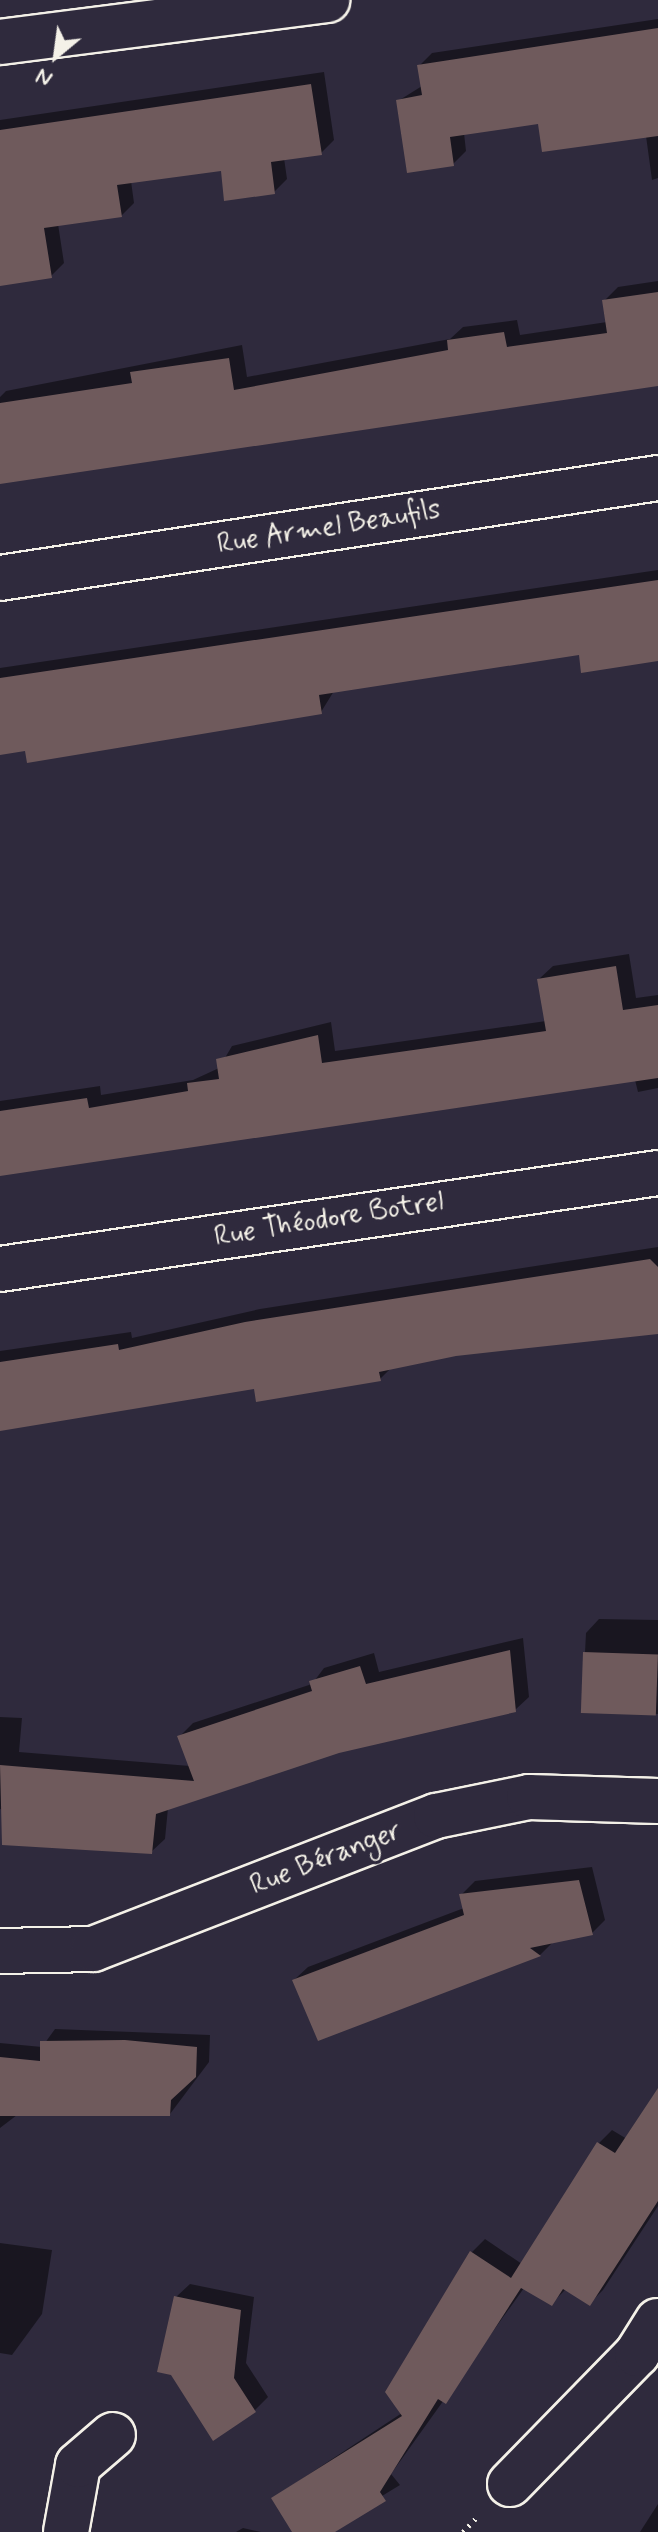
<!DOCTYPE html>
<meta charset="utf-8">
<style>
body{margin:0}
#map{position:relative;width:658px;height:2532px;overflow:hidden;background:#2f2a3d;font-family:Mynerve,sans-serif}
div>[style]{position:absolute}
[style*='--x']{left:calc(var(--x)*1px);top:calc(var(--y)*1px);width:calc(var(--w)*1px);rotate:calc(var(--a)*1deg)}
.shadow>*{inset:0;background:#0007}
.building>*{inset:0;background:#6f5a5c;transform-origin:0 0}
.path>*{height:5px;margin-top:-2.5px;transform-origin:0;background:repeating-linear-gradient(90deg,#f4f1e8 0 2px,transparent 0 8px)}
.roads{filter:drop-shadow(2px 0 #f4f1e8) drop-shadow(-2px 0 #f4f1e8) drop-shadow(0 2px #f4f1e8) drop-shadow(0 -2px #f4f1e8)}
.street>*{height:44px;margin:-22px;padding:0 22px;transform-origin:22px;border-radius:22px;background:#2f2a3d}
span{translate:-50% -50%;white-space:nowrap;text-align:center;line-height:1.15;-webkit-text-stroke:7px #2f2a3d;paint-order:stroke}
.street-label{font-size:28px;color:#f4f1e8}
.north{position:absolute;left:16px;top:16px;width:80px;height:80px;-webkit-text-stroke:6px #2f2a3d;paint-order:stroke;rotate:209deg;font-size:22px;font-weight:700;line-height:32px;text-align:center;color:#f4f1e8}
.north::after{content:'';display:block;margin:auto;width:28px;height:36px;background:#f4f1e8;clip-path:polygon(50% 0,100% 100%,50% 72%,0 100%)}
</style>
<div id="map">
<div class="shadow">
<div style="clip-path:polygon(658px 19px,658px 178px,652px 180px,646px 136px,540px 122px,464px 133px,466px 151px,453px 164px,398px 101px,422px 86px,419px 66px,432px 53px)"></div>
<div style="clip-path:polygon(324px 72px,334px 140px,321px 153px,284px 158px,287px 179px,274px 192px,223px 169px,131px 181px,134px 203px,121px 216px,58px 224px,64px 263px,51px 276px,0 275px,0 120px)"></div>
<div style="clip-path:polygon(658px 281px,658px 383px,0 483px,0 397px,6px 391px,242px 345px,247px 377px,450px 339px,463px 327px,517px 320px,520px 335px,607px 322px,604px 301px,618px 287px)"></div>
<div style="clip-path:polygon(658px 570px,658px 659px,581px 653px,334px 691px,321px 712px,0 753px,0 668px)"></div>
<div style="clip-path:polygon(629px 954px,636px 998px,658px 995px,658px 1088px,638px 1092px,635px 1080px,0 1173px,0 1101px,100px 1086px,101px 1095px,193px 1080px,219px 1068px,232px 1046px,331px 1022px,335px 1051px,546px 1021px,539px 979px,553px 966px)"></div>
<div style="clip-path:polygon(658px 1247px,658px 1332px,456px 1354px,392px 1367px,380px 1379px,256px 1387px,0 1428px,0 1351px,131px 1332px,132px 1338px,260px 1309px)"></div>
<div style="clip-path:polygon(599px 1619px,658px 1620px,658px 1714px,582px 1711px,586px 1633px)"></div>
<div style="clip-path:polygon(523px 1638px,529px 1697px,515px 1710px,339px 1751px,168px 1808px,165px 1839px,151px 1852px,0 1809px,0 1717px,22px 1718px,19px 1752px,190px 1766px,179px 1737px,193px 1723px,312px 1684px,324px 1668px,374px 1653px,379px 1672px)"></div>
<div style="clip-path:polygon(592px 1867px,605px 1920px,592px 1933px,554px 1941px,540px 1955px,319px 2038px,294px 1980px,308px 1967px,464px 1908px,461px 1895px,475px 1881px)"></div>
<div style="clip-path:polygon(55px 2029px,210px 2035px,209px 2062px,170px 2114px,17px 2115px,0 2128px,0 2043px,42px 2047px)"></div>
<div style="clip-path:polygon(658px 2091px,658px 2206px,603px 2290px,590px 2303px,565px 2290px,552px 2303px,524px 2288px,391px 2474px,400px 2485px,323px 2532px,295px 2532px,273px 2498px,402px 2413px,388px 2392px,472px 2252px,485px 2239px,522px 2264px,599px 2143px,612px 2130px,627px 2139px)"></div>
<div style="clip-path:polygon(0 2243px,52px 2250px,42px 2314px,12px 2355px,0 2353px)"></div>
<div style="clip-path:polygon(190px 2284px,254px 2297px,246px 2363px,268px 2397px,254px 2411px,176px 2297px)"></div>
<div style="clip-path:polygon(658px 2504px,658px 2532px,640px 2532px)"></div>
<div style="clip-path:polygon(243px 2528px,261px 2532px,236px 2532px)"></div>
</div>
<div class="building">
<div style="clip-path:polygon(658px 28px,658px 136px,542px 152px,538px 124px,450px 137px,454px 166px,407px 173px,396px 100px,422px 95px,417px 65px)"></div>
<div style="clip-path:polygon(311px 84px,322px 155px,271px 162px,275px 194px,224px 201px,221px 171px,117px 185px,122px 217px,44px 228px,52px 278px,0 286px,0 130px)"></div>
<div style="clip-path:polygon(658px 292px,658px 386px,0 484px,0 403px,132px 383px,130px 372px,229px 358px,234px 390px,448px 350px,447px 340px,504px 332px,507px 347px,607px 333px,602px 300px)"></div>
<div style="clip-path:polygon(658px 580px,658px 661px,581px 673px,579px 655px,319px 695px,322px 714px,27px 763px,25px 751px,0 755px,0 678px)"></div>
<div style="clip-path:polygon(616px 966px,623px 1010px,658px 1005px,658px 1078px,0 1176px,0 1111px,87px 1098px,89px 1108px,188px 1091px,187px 1083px,219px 1079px,216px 1059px,318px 1035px,322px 1063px,546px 1031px,537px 979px)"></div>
<div style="clip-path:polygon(650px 1259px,658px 1267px,658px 1334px,456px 1356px,379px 1372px,381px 1381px,256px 1402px,254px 1389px,0 1431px,0 1362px,118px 1344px,119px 1350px,245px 1322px)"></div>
<div style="clip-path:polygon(510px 1650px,516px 1712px,339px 1753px,156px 1814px,152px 1854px,2px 1845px,0 1765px,194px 1781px,177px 1736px,312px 1691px,309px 1681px,360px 1666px,366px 1684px)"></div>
<div style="left:583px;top:1652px;width:75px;height:61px;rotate:2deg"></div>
<div style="clip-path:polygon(579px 1880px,593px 1935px,530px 1948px,541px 1956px,318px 2041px,292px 1980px,464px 1915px,459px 1894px)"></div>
<div style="clip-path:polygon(125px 2040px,197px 2047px,196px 2077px,171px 2100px,170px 2116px,0 2116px,0 2057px,40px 2061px,40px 2041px)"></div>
<div style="clip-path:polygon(658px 2088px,658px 2201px,590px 2306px,563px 2289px,552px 2306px,521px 2288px,446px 2404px,438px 2399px,380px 2492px,386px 2501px,335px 2532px,292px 2532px,271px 2498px,402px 2416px,385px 2392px,470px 2251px,511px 2278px,597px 2142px,615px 2153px)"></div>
<div style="clip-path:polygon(174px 2296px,241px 2310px,234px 2378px,256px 2412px,213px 2441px,171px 2375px,157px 2372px)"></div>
</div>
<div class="path">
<div style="--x:463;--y:2532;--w:19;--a:-47"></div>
</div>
<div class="roads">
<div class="street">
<div style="--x:0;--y:42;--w:330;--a:-7.3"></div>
<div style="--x:0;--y:578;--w:666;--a:-8.64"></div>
<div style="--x:0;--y:1269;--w:665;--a:-8.3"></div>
<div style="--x:0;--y:1951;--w:93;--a:-1.2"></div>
<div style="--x:93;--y:1949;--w:368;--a:-21.2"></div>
<div style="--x:436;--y:1816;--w:95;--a:-11.5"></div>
<div style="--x:529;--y:1797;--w:129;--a:1.8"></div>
<div style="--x:510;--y:2484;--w:182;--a:-45.7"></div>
<div style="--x:637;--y:2354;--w:39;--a:-58"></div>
<div style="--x:66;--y:2532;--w:68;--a:-79.8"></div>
<div style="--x:78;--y:2465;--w:46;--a:-40.6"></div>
</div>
</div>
<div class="street-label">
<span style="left:329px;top:528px;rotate:-9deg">Rue Armel Beaufils</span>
<span style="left:329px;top:1220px;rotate:-9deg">Rue Théodore Botrel</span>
<span style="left:326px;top:1859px;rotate:-21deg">Rue Béranger</span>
</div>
<div class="north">N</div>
</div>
